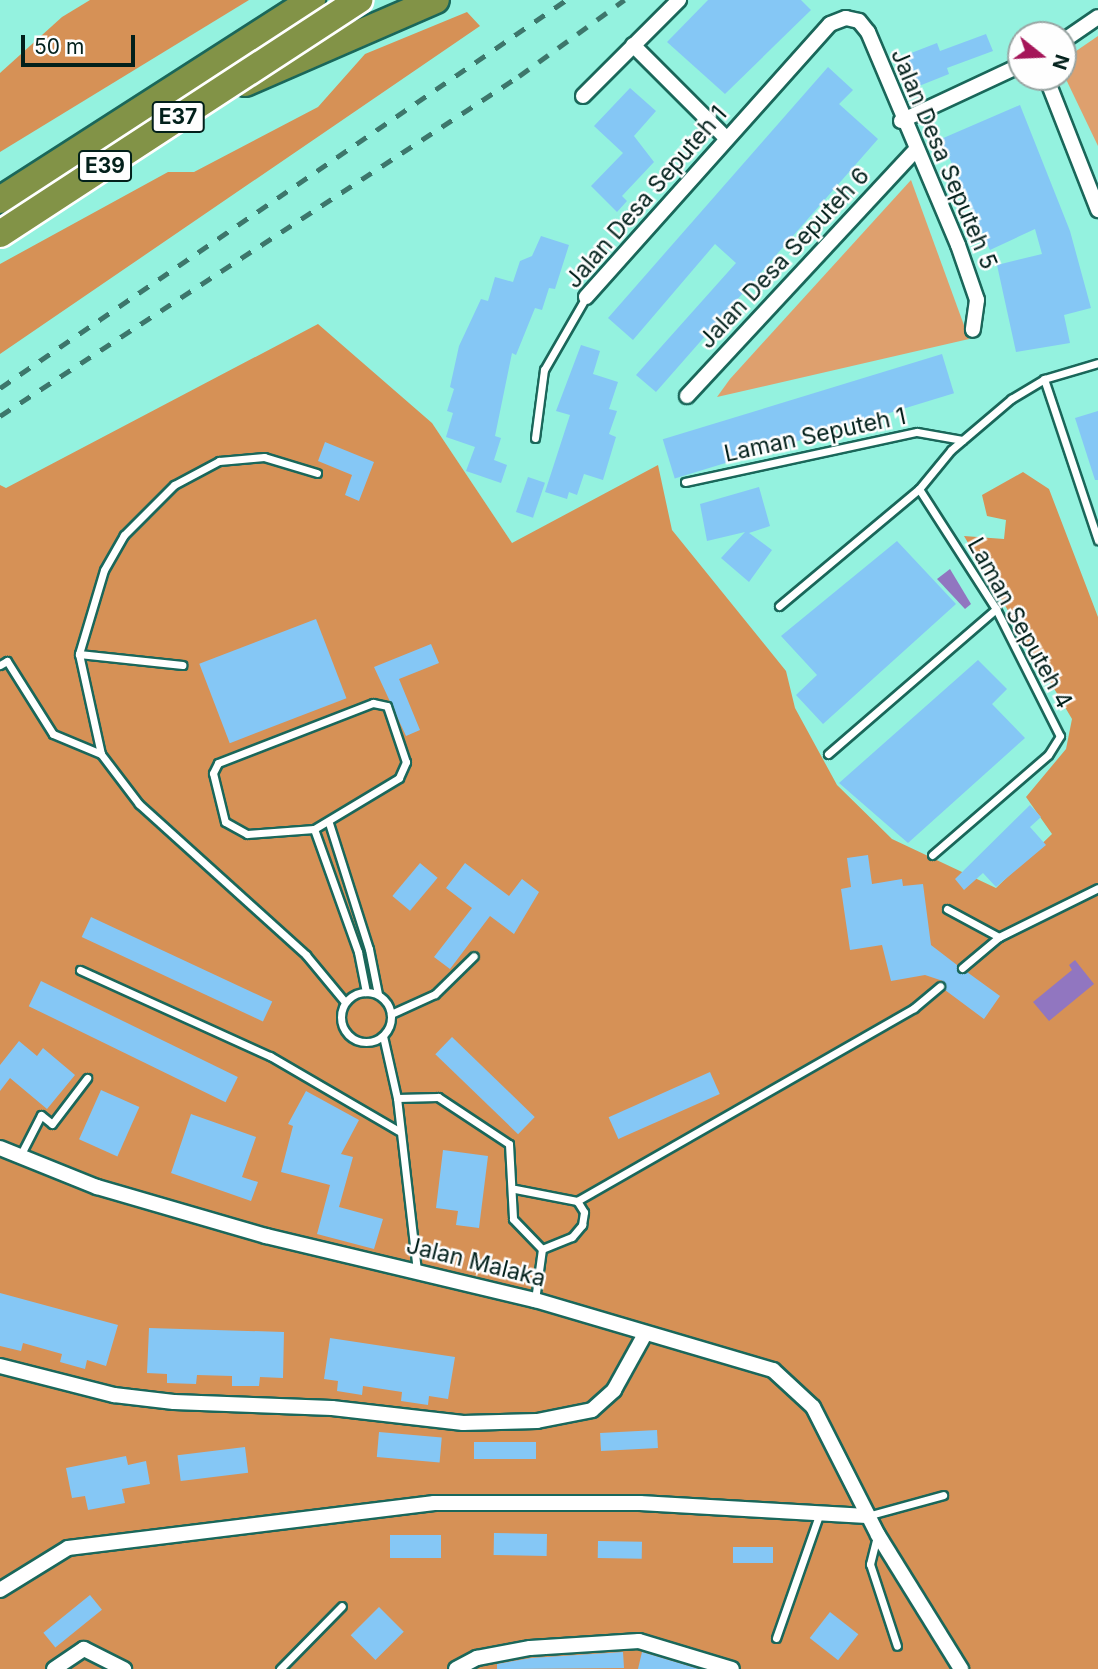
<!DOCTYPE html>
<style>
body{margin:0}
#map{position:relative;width:1098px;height:1669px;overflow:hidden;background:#94f2df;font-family:Inter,sans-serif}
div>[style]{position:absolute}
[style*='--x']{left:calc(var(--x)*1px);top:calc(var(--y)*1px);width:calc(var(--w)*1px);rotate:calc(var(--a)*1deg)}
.green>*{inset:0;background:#dea06e}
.forest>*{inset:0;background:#d69156}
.water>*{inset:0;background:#9176c0}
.building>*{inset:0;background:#85c7f5;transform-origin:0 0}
.roads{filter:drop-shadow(2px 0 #1a675a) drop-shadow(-2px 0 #1a675a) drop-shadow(0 2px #1a675a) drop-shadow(0 -2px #1a675a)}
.lane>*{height:7px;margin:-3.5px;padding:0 3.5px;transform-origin:3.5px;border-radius:3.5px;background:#fff}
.lane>.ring{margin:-3.5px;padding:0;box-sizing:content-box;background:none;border:7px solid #fff;border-radius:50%}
.street>*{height:14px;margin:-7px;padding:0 7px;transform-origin:7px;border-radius:7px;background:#fff}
.highway>*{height:26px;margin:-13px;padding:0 13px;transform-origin:13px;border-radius:13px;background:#829347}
.rail>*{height:4.5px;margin-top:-2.25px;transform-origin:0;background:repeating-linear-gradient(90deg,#3d766b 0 12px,transparent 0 24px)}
.bridges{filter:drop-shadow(2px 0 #fff) drop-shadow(-2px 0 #fff) drop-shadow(0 2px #fff) drop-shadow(0 -2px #fff)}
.highway-bridge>*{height:26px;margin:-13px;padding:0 13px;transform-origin:13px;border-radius:13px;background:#829347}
span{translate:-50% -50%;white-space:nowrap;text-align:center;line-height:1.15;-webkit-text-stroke:5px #fefefe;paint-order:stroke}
.shield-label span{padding:2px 5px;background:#fefefe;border:2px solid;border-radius:5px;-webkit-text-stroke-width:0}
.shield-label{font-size:21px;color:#02201b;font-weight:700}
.street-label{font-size:23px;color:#02201b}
.north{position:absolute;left:1007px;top:21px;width:70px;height:70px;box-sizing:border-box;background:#fefefe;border:2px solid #99a5a3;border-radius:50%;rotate:108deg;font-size:19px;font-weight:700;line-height:28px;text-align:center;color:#02201b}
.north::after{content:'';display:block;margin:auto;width:24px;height:32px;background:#a51659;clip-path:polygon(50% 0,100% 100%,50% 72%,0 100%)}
.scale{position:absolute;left:21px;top:35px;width:114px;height:32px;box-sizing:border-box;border:4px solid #02201b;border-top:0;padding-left:9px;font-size:21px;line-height:24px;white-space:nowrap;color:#02201b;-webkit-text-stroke:5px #fefefe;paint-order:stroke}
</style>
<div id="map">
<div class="green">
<div style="clip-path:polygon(1098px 36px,1098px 146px,1063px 73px,1063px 60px)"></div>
<div style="clip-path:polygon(911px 180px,969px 339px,717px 397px,730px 379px)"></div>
</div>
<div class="forest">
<div style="clip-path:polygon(90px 0,249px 0,0 152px,0 73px,62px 17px)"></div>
<div style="clip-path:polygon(467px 12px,480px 26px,0 354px,0 264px,168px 172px,194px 172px,318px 107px,365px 54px)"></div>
<div style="clip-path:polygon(318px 324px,432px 423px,512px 543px,658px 465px,672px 530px,786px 671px,795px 708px,837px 785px,892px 839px,996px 888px,1052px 834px,1026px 797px,1066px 749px,1072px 719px,964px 536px,1004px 539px,1006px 520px,987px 516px,982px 495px,1023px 472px,1049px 489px,1098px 617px,1098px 1669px,0 1669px,0 485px,6px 488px)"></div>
</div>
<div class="water">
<div style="clip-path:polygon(950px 569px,971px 604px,965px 609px,937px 579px)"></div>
<div style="clip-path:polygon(1075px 960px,1094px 984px,1049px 1021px,1033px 1002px,1072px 970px,1069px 965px)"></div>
</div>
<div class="building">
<div style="clip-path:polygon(708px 0,801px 0,811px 10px,725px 94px,667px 42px)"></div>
<div style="clip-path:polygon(986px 34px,993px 51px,947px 68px,949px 74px,919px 86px,906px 55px,937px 43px,940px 51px)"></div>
<div style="clip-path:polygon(828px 67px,853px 90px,839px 104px,878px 139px,656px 392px,636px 375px,736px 263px,715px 244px,633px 340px,608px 318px)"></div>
<div style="clip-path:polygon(630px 88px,656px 111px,634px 136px,654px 162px,622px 196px,627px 201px,617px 212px,591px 186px,623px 153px,594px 126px)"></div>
<div style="clip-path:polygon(1020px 105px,1070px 231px,1091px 308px,1064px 315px,1070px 343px,1016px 352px,997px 265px,1042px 254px,1035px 229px,990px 250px,941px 139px)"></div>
<div style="clip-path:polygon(541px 236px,569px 245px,555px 289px,549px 288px,542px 310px,535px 308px,516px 355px,512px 353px,495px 436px,501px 438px,494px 460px,507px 465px,501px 483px,466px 471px,475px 447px,446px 437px,453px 413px,447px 411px,454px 389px,450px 387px,459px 346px,481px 299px,488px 301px,495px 277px,513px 282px,520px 261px,532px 256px)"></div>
<div style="clip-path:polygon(581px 345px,600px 351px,593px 374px,618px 382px,609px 409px,617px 411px,609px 434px,616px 437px,603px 480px,584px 474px,577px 495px,569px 492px,567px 499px,545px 492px,570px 415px,556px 411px)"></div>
<div style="left:942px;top:354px;width:41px;height:292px;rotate:73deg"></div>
<div style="clip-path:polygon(1098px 411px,1098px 480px,1095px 480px,1075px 418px)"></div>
<div style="clip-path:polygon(325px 442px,374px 462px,359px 501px,345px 495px,352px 475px,318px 461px)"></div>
<div style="left:528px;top:477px;width:18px;height:37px;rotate:19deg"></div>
<div style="clip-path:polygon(759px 487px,770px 526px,749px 533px,772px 550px,749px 582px,721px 558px,745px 532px,707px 541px,700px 504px)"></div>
<div style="clip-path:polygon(897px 541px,956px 604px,823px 724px,796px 695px,817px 675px,781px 636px)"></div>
<div style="left:316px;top:619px;width:85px;height:125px;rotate:69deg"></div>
<div style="clip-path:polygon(431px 644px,439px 663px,399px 679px,420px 730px,406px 736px,374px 667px)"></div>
<div style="clip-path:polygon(978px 660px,1007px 689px,992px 704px,1025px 738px,908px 843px,839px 783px)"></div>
<div style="clip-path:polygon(1030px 805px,1041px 817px,1030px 827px,1046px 845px,996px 887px,983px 873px,964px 890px,955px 879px)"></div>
<div style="clip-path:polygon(868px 855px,872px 884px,902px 879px,903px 886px,923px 884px,931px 945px,957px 965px,958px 972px,967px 972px,1000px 996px,984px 1019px,945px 990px,943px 981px,925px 975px,891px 981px,882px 945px,850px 950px,841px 889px,851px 887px,847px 858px)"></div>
<div style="left:420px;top:863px;width:23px;height:43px;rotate:40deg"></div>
<div style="clip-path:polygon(465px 863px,509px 896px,522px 879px,539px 892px,514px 934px,490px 916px,450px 969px,434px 957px,472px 908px,446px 888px)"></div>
<div style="left:91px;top:917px;width:200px;height:22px;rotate:25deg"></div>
<div style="left:41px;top:981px;width:219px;height:28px;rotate:26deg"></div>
<div style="left:452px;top:1037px;width:115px;height:24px;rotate:44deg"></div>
<div style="clip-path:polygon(19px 1041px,37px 1056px,43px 1048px,75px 1075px,47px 1109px,10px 1078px,0 1091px,0 1065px)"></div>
<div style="left:710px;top:1072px;width:24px;height:111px;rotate:66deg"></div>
<div style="left:101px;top:1090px;width:42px;height:54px;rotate:24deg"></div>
<div style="clip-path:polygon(306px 1091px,359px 1120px,341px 1154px,353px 1157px,339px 1207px,383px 1219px,374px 1249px,317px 1234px,330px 1185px,281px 1172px,293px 1126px,288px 1124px)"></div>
<div style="clip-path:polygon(191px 1114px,256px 1137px,242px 1177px,258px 1182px,251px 1201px,171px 1173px)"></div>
<div style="clip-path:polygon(443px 1150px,488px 1156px,479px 1228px,456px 1225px,458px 1211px,436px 1208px)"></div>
<div style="clip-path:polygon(0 1293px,118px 1325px,106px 1366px,87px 1360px,85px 1369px,60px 1362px,62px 1354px,23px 1343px,21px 1351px,0 1346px)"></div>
<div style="clip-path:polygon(149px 1328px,284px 1332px,283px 1378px,260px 1377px,259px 1386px,232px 1386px,232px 1376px,197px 1375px,196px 1384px,167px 1383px,167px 1374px,147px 1373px)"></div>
<div style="clip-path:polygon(330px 1338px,455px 1357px,448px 1399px,429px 1396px,428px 1405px,401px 1401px,402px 1392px,363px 1386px,362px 1395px,337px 1391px,338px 1381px,324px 1379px)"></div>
<div style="left:657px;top:1430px;width:18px;height:57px;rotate:87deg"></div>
<div style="left:379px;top:1432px;width:63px;height:25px;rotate:5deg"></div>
<div style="left:536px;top:1442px;width:17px;height:62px;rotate:90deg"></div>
<div style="left:245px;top:1447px;width:26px;height:68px;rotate:83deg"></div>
<div style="clip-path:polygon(126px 1456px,128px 1465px,146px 1461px,150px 1484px,122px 1489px,125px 1503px,88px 1510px,85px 1496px,72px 1498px,66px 1468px)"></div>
<div style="left:494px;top:1533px;width:53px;height:22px;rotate:1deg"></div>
<div style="left:441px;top:1535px;width:23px;height:51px;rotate:90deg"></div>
<div style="left:598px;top:1541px;width:44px;height:17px;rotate:1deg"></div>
<div style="left:733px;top:1547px;width:40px;height:16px"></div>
<div style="left:90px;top:1595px;width:19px;height:60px;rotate:51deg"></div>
<div style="left:379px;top:1607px;width:35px;height:40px;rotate:45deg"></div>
<div style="left:830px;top:1612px;width:36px;height:33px;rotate:38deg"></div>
<div style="clip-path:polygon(623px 1652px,624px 1668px,497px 1669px,497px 1664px,531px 1658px)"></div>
<div style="clip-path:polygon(642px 1652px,699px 1669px,638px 1669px)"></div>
</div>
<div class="roads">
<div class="lane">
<div style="--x:1044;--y:379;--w:170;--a:71.5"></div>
<div style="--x:535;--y:438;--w:69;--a:-82.5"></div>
<div style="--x:544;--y:370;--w:84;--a:-60.1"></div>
<div style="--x:317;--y:473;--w:55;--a:-163.2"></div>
<div style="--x:264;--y:457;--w:45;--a:174.9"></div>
<div style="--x:219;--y:461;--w:51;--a:151.9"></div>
<div style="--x:174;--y:485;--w:71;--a:135"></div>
<div style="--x:124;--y:535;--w:40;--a:119.7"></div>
<div style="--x:104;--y:570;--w:88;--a:106.6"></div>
<div style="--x:79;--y:654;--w:102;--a:77.6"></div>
<div style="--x:101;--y:754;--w:63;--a:52.8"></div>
<div style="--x:139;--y:804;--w:225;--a:42.1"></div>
<div style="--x:306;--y:955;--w:61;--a:50.3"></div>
<div style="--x:685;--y:482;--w:237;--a:-12.2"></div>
<div style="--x:917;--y:432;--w:46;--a:10.1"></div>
<div style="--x:919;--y:489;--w:143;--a:57.3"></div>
<div style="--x:996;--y:609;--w:142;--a:63.3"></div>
<div style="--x:1060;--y:736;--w:22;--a:122"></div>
<div style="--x:1048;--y:755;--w:153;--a:139.2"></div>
<div style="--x:779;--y:606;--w:182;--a:-39.9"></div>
<div style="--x:919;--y:489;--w:50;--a:-50.6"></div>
<div style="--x:951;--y:450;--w:79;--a:-40.4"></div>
<div style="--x:1011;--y:399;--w:39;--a:-31"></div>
<div style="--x:1044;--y:379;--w:56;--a:-16.5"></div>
<div style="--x:79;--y:654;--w:104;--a:6.1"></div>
<div style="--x:0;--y:665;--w:8;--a:-30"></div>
<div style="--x:7;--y:661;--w:86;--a:57.8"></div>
<div style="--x:53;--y:734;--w:52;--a:22.6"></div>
<div style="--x:373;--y:703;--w:14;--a:12"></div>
<div style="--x:387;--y:706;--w:59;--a:71.3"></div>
<div style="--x:406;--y:762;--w:17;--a:114"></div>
<div style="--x:399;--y:778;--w:99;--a:149"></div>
<div style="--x:314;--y:829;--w:67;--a:175.7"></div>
<div style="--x:247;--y:834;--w:25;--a:-151"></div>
<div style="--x:225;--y:822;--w:50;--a:-103.8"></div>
<div style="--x:213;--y:773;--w:11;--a:-63"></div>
<div style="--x:218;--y:763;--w:166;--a:-21.2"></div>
<div style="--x:828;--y:754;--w:222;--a:-40.8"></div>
<div style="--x:329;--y:823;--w:132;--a:72.4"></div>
<div style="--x:369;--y:949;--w:46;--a:78.7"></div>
<div style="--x:314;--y:829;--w:131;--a:70.3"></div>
<div style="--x:358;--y:952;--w:41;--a:78.7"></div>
<div style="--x:947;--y:909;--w:59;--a:28.3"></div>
<div style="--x:962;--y:968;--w:48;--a:-40"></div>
<div style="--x:999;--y:937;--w:110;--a:-26.3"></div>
<div style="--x:80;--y:970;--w:209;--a:24.4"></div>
<div style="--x:270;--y:1056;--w:149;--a:30.2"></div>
<div class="ring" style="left:341px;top:992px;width:43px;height:43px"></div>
<div style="--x:391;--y:1014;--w:48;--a:-24.4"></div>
<div style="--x:435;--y:994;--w:54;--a:-44.3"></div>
<div style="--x:383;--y:1036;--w:64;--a:77.3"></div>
<div style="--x:397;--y:1098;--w:173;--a:83.4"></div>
<div style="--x:397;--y:1098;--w:41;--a:-1.4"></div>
<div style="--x:438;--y:1097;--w:85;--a:33.5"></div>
<div style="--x:509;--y:1144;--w:75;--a:86.9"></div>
<div style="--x:513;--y:1219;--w:42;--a:46"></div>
<div style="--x:542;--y:1249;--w:32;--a:-22"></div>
<div style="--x:572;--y:1237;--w:16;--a:-50"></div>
<div style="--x:582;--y:1225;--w:13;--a:-81"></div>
<div style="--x:584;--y:1212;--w:13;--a:-122"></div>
<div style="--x:577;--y:1201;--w:63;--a:-169"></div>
<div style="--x:20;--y:1156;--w:46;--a:-62.9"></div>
<div style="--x:41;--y:1115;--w:14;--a:39"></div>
<div style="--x:52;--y:1124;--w:58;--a:-52.7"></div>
<div style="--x:577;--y:1201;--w:388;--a:-29.8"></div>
<div style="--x:914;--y:1008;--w:34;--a:-40"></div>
<div style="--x:535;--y:1300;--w:51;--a:-82.2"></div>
<div style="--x:867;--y:1516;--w:79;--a:-15.4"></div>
<div style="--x:877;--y:1536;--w:29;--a:104"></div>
<div style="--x:870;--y:1564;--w:86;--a:71.8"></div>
<div style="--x:776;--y:1638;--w:130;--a:-70.7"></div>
<div style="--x:280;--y:1669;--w:88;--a:-45.5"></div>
</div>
<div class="street">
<div style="--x:1063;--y:41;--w:42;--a:-34.4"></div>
<div style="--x:633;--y:45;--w:132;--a:45"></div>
<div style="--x:1046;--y:77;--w:143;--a:68.6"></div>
<div style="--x:583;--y:96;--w:136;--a:-45"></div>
<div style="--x:901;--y:121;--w:132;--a:-25"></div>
<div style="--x:586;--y:297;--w:366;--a:-48.2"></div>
<div style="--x:830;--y:24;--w:17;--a:-21"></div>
<div style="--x:846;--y:18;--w:13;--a:13"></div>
<div style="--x:859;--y:21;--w:14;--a:51"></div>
<div style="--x:868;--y:32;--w:231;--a:67.1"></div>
<div style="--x:958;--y:245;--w:58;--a:70.9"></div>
<div style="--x:977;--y:300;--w:30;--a:98"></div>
<div style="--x:687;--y:396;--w:335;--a:-47.1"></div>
<div style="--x:0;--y:1148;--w:105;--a:21.9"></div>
<div style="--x:97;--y:1187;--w:176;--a:16.2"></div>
<div style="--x:266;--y:1236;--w:277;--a:13.4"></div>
<div style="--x:535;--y:1300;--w:248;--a:16.4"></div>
<div style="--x:773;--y:1370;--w:54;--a:42.8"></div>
<div style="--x:813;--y:1407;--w:144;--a:63.1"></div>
<div style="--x:878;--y:1535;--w:158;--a:58.2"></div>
<div style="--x:0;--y:1366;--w:118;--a:14.3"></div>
<div style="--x:114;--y:1395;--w:60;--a:6.7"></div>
<div style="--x:174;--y:1402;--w:158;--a:2.2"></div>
<div style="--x:332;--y:1408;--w:132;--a:6.5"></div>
<div style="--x:463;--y:1423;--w:74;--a:-1.5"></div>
<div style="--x:537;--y:1421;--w:56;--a:-11.3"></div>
<div style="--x:592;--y:1410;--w:30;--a:-42"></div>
<div style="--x:614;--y:1390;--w:64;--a:-61"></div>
<div style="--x:0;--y:1590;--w:80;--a:-31.7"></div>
<div style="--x:68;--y:1548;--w:369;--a:-7"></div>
<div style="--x:434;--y:1503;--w:206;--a:0"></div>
<div style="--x:640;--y:1503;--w:227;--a:3.3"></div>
<div style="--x:54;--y:1669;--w:36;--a:-34"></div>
<div style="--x:84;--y:1649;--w:45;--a:26.6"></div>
<div style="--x:456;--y:1669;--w:24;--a:-28"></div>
<div style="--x:477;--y:1658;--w:54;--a:-10.7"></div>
<div style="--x:530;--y:1648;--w:109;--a:-3.7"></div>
<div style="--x:639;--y:1641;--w:97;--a:16.8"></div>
</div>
<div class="highway">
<div style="--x:245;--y:83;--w:208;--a:-23.5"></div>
<div style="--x:0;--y:200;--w:371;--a:-32.7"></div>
</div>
</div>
<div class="rail">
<div style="--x:0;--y:388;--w:686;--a:-34.43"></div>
<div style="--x:0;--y:416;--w:620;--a:-33.23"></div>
<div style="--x:519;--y:76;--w:130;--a:-35.9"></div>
</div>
<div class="bridges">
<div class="highway-bridge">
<div style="--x:0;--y:234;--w:429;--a:-33.1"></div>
</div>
</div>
<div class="shield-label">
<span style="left:178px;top:117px">E37</span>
<span style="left:105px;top:166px">E39</span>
</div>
<div class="street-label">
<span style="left:944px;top:159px;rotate:67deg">Jalan Desa Seputeh 5</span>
<span style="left:646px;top:197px;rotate:-49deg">Jalan Desa Seputeh 1</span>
<span style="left:784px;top:258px;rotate:-47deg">Jalan Desa Seputeh 6</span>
<span style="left:815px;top:435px;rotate:-12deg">Laman Seputeh 1</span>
<span style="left:1020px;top:623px;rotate:61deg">Laman Seputeh 4</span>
<span style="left:476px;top:1262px;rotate:14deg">Jalan Malaka</span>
</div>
<div class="north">N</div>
<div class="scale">50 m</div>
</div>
